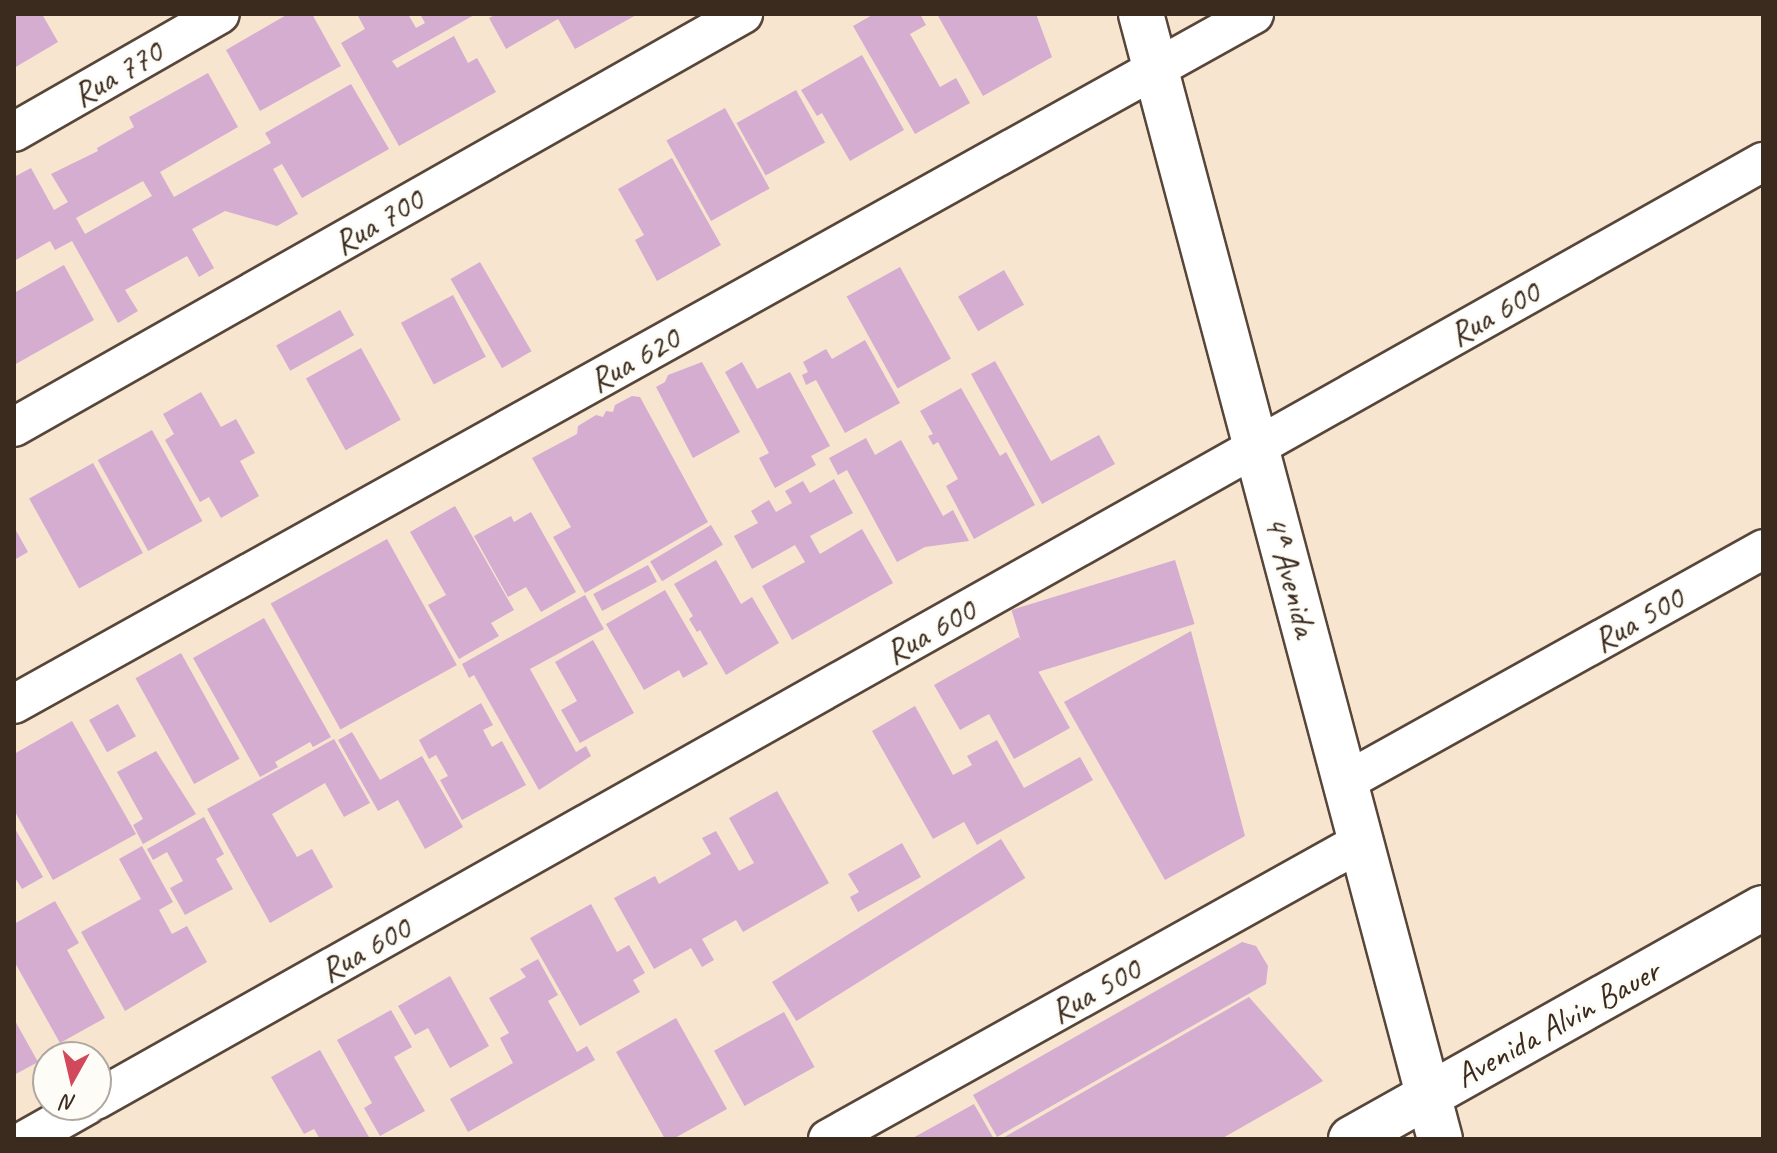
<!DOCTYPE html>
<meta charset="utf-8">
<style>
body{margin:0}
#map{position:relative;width:1777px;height:1153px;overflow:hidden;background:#f7e5d0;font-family:Caveat,sans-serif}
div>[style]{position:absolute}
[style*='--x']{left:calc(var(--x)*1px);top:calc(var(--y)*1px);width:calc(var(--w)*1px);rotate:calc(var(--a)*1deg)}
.building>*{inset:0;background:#d4add1;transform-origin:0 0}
.roads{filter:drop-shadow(2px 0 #574639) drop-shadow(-2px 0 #574639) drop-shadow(0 2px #574639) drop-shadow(0 -2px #574639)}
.minor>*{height:38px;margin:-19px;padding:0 19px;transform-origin:19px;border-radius:19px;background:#fff}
.secondary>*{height:44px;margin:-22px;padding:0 22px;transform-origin:22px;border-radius:22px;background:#fff}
.primary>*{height:44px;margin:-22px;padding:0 22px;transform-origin:22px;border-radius:22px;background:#fff}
span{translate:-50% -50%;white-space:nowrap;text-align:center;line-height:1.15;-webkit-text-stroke:6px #fdfcf7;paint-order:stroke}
.street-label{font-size:34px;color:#3b2a1e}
.frame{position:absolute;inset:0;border:16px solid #3b2a1e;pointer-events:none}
.north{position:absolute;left:32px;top:1041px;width:80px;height:80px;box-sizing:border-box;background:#fdfcf7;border:2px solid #afa8a0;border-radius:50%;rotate:188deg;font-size:22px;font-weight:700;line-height:32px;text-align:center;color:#3b2a1e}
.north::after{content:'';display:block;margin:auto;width:28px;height:36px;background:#d1495b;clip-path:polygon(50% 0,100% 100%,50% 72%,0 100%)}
</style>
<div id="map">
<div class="building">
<div style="clip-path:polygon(14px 14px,42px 14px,58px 42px,14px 68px)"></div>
<div style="clip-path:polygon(288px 14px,312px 14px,341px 66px,260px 111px,226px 50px)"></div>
<div style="clip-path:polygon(357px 14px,408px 14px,416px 28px,425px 23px,420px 14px,476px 14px,392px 61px,397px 68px,454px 36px,468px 63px,477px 58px,496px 92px,399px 146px,341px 43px,365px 29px)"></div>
<div style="clip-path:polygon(497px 14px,638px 14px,575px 49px,558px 19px,506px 49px,489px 18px)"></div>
<div style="clip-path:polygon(874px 14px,920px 14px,926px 25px,910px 34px,940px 87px,956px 78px,970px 103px,915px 134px,853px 26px)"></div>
<div style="clip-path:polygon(937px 14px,1036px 14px,1052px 57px,983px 96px)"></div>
<div style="clip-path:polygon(862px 55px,904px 130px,850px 161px,822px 113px,817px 116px,801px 90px)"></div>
<div style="clip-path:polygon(evenodd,208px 73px,238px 127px,160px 172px,174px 197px,271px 143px,265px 133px,351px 84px,389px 149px,302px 198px,282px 164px,273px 169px,298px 214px,277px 226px,225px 211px,192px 229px,214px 268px,199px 277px,187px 256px,125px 290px,138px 311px,118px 323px,72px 241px,55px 250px,50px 241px,14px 261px,14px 177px,31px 168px,54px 210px,68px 202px,51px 174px,98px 151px,97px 148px,134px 127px,129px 117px,208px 73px,143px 181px,152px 196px,85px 234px,76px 218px,143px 181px)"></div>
<div style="left:796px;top:90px;width:60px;height:68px;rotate:61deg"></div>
<div style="left:725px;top:108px;width:92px;height:67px;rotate:61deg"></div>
<div style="clip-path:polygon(672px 158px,721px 245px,657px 281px,635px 240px,644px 235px,618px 189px)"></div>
<div style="left:480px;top:262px;width:103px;height:34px;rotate:60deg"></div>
<div style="clip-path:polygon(64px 265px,94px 320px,14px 365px,14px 293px)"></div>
<div style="left:900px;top:267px;width:105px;height:61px;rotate:61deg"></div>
<div style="left:1004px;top:270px;width:40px;height:53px;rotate:60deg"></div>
<div style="left:453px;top:295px;width:70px;height:59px;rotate:62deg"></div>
<div style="left:340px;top:310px;width:29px;height:73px;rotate:61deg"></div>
<div style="clip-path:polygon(865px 340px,900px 403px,845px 433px,816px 380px,806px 385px,802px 375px,808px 372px,803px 362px,826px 349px,832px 359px)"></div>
<div style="left:361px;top:348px;width:82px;height:63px;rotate:61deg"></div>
<div style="clip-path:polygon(995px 361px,1051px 461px,1099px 435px,1115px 464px,1042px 504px,971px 374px)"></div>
<div style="clip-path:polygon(702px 362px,740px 432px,693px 458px,656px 387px,665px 382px,668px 375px)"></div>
<div style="clip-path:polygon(742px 362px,757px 389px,790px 372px,830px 446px,811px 456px,816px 465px,775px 488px,759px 458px,769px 453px,725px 372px)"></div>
<div style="clip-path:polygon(961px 388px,1000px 456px,1006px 452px,1035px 505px,974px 539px,946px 486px,958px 479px,938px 442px,933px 445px,928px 436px,933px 434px,920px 411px)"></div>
<div style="clip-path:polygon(201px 392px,221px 427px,236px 419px,255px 453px,240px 461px,259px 496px,221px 518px,209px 497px,200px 502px,165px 440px,174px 434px,163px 414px)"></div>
<div style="clip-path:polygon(632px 396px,640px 397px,708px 522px,585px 593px,553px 537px,571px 527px,532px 458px,577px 434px,578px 426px,596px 415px,603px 417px,606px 411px,613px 412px,615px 405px)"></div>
<div style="left:152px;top:430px;width:104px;height:62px;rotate:61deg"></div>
<div style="clip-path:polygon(866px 438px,875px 455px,901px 440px,943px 516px,953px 510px,969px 541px,925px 547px,897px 562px,847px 470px,838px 475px,829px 458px)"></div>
<div style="left:93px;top:463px;width:103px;height:73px;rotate:61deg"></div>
<div style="clip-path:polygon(834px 479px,853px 513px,810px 536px,820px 554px,862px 529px,893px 583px,792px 640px,762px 586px,805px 562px,795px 545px,752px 569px,734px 536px,758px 523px,751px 511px,769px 500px,776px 512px,792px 503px,785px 491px,803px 481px,810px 493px)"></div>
<div style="clip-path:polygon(455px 506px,514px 610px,491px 623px,499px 636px,459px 659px,428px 605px,446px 595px,410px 532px)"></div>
<div style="clip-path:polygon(531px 512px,576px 592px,541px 612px,526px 587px,508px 597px,474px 536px,511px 516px,514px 522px)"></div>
<div style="left:711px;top:525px;width:23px;height:71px;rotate:59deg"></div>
<div style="clip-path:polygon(14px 527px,28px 552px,14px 560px)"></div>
<div style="left:387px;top:539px;width:144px;height:133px;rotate:61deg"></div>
<div style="clip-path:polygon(716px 560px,741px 604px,752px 597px,779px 643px,726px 675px,700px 630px,697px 632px,689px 619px,693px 616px,674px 584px)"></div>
<div style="left:1175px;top:560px;width:67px;height:171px;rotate:73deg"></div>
<div style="left:648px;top:565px;width:19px;height:62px;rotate:62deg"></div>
<div style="clip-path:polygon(665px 590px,708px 664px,683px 678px,679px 670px,644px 690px,606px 624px)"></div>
<div style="clip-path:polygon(585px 595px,604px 629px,530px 669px,576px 752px,586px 746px,591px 756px,539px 790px,474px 675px,469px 678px,462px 664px)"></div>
<div style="clip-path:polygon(264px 618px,331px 737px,313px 747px,310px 742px,275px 762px,278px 767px,260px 777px,193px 658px)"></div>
<div style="clip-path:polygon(1191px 631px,1245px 836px,1165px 880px,1064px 702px)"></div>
<div style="clip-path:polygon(1019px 637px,1070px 728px,1014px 759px,989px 714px,960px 730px,934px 685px)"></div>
<div style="clip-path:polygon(593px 640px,634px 713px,580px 743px,561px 710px,577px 701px,555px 662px)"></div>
<div style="left:181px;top:653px;width:121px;height:52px;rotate:61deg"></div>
<div style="clip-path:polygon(481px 703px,493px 725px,483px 730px,492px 747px,502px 741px,526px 785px,462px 820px,440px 780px,448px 776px,436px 755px,429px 759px,419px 740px)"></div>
<div style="left:118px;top:704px;width:37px;height:33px;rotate:61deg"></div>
<div style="clip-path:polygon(915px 706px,953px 775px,972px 765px,967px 756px,997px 740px,1024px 788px,1080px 757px,1093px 780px,977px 845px,964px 822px,933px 839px,872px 731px)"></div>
<div style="clip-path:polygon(72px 721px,136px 834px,53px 880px,14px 810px,14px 754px)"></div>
<div style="clip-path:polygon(352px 732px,380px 780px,422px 756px,463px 827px,425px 849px,398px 800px,378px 811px,338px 740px)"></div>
<div style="clip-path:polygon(334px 739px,370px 803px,344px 817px,325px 783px,272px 814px,297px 857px,312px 849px,333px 887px,270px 923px,207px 809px)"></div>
<div style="clip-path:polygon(156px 751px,196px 814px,143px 844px,133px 825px,143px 819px,117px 772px)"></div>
<div style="clip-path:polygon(777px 791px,829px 883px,743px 932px,736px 920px,702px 939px,714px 960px,702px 967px,691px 948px,654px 969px,614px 898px,655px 876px,659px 884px,711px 854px,702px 838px,716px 831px,739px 871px,754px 863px,729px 818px)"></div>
<div style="clip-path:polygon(204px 817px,224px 854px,216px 859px,233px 889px,185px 915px,170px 888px,183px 881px,167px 852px,153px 860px,147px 849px)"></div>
<div style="clip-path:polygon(14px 827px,43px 877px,22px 889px,14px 876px)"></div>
<div style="left:1001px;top:839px;width:46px;height:270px;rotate:58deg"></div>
<div style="clip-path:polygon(902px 843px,921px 877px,858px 912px,850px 897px,859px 892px,848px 874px)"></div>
<div style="clip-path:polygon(142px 846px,173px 902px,159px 910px,172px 934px,187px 926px,207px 962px,125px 1011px,81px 932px,141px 899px,119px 859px)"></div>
<div style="clip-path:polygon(55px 901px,79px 943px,67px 950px,105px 1018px,60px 1043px,14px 961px,14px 924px)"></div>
<div style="clip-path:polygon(591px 904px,617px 952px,629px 945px,645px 973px,633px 980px,640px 992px,580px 1026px,530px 938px)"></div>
<div style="clip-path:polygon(1242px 942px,1256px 946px,1268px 966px,1266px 984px,997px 1137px,973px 1095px)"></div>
<div style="clip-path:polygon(538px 959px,558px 995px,548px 1001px,577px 1052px,587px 1046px,595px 1060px,468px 1132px,450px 1099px,513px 1063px,500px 1038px,509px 1033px,489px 998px,526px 977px,520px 969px)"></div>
<div style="clip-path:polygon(450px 976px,489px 1046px,450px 1068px,428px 1028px,415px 1035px,398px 1006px)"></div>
<div style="clip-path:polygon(1249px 997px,1323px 1081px,1221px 1139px,1001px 1139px)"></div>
<div style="clip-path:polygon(391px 1010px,412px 1047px,394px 1057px,425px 1111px,380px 1136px,364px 1108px,372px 1103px,337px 1040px)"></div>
<div style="left:784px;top:1012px;width:63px;height:80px;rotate:61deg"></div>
<div style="clip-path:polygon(676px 1018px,727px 1109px,673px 1139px,665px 1139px,616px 1052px)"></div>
<div style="clip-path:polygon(14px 1019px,38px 1062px,14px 1075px)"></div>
<div style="clip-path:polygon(320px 1050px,370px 1139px,320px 1139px,314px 1129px,304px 1134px,271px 1077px)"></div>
<div style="clip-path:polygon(974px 1104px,994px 1139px,911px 1139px)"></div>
</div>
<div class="roads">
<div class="minor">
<div style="--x:14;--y:132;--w:237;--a:-29.8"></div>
<div style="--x:14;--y:427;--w:838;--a:-29.53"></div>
<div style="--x:14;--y:704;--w:1419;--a:-29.09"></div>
<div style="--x:1345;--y:782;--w:479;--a:-29.1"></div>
<div style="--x:96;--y:1100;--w:1913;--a:-29.37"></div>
<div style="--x:27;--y:1139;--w:69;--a:-29.5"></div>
<div style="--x:828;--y:1139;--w:610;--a:-29.13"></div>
</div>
<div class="secondary">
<div style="--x:1351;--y:1139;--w:472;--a:-29.3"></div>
</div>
<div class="primary">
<div style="--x:1141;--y:14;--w:1164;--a:75.12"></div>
</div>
</div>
<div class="street-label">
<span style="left:117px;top:73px;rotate:-30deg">Rua 770</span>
<span style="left:378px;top:221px;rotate:-30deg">Rua 700</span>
<span style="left:1494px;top:313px;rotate:-29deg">Rua 600</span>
<span style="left:634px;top:359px;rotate:-29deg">Rua 620</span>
<span style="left:1291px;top:576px;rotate:75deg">4ª Avenida</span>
<span style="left:1638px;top:619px;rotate:-29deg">Rua 500</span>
<span style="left:930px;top:631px;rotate:-29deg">Rua 600</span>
<span style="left:365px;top:949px;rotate:-29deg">Rua 600</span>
<span style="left:1095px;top:990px;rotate:-29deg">Rua 500</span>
<span style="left:1557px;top:1023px;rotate:-29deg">Avenida Alvin Bauer</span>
</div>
<div class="frame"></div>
<div class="north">N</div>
</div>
